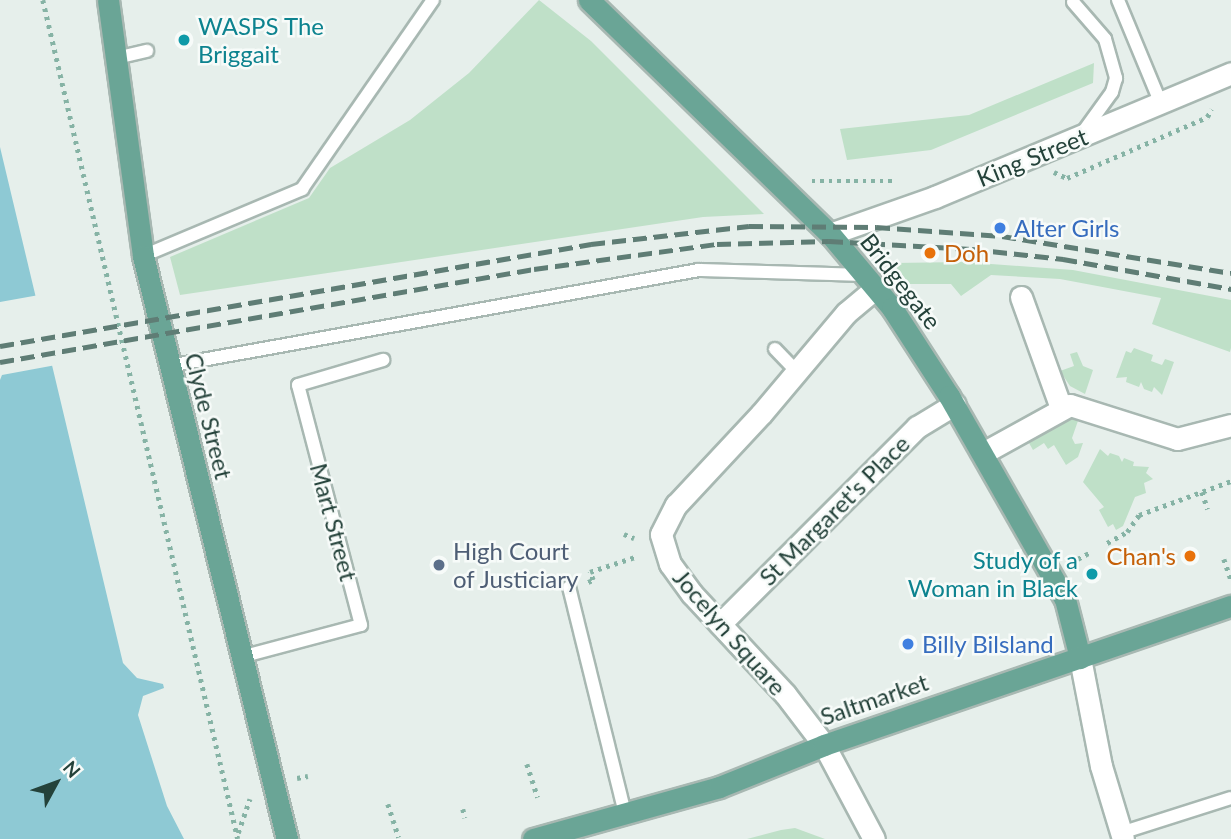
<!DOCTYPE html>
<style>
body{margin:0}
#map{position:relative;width:1231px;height:839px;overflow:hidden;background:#e6efeb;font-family:Lato,sans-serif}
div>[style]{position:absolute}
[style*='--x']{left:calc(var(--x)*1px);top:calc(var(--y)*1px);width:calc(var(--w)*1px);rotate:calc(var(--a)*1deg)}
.green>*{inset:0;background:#bfe0c8}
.water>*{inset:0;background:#8ec9d4}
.pier>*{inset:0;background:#e6efeb}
.path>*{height:4.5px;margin-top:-2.25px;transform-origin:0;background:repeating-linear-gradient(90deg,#86b3a5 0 3.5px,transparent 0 8.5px)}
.roads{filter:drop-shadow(2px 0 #a8b8b2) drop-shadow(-2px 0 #a8b8b2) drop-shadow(0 2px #a8b8b2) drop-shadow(0 -2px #a8b8b2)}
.service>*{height:12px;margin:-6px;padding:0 6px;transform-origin:6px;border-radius:6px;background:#fff}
.minor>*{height:21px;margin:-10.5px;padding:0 10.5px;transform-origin:10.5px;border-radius:10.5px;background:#fff}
.tertiary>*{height:21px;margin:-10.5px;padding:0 10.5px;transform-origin:10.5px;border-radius:10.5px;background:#fff}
.primary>*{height:21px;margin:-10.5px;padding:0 10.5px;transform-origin:10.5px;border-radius:10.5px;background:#6aa596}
.rail>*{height:5px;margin-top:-2.5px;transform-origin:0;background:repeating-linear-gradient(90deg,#5f7d75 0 14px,transparent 0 21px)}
.dots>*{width:19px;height:19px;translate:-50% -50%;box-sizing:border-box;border:4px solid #f7fbf9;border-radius:50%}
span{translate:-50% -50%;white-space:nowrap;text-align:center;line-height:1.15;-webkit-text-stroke:5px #f7fbf9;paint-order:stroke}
.culture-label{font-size:24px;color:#0d838f}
.left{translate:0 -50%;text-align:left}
.right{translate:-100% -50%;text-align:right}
.street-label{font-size:24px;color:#24423a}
.shop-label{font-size:24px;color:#366cbe}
.food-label{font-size:24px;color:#c56008}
.service-label{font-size:24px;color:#4e5e75}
.north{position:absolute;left:21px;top:748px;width:70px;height:70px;-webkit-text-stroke:5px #f7fbf9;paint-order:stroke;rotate:49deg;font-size:19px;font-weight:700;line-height:28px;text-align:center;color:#24423a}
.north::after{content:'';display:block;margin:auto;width:24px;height:32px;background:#24423a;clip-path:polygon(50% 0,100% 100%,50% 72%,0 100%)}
</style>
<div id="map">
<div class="green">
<div style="clip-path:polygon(539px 0,591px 41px,764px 214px,703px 217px,180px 295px,170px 257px,309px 198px,330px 168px,410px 120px,469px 73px)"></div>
<div style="clip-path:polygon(1094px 63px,1093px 83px,931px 150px,847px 160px,840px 129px,969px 115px)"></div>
<div style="clip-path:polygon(964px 262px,1073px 270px,1231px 300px,1231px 348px,1230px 352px,1152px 324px,1161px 298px,1060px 279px,991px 275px,961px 296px,951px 284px,909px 284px,893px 263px)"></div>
<div style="clip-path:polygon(1134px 348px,1153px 355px,1151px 361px,1162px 365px,1165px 359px,1174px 362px,1162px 395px,1154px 387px,1152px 392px,1144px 389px,1141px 382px,1139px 387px,1126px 382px,1127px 377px,1116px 378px,1126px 351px,1131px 353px)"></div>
<div style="clip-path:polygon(1077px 352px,1083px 366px,1093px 370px,1085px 394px,1070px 386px,1060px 371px,1074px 366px,1070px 354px)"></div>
<div style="clip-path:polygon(1079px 418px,1072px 438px,1075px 444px,1083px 443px,1078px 457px,1066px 465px,1054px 445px,1048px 449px,1044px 443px,1033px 450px,1029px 443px,1068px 419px)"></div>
<div style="clip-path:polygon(1100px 449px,1108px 456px,1110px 453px,1119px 456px,1122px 462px,1124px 458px,1134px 462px,1133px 466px,1149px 467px,1146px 473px,1153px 479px,1144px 483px,1146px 493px,1135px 497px,1123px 526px,1116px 530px,1113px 524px,1108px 527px,1099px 510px,1104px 507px,1083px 482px)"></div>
<div style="clip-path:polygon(795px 828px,825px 839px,747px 839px,781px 830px)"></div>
</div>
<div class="water">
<div style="clip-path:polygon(0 147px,123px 663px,137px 678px,163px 684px,164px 688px,143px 696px,138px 715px,167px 806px,184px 839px,0 839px)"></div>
</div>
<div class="pier">
<div style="clip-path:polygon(39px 295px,56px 365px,2px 375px,0 380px,0 302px)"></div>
</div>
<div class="path">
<div style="--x:43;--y:0;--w:861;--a:76.92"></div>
<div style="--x:1054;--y:172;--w:14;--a:25"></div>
<div style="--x:1067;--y:178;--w:153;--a:-23.5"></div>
<div style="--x:1207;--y:117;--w:9;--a:-58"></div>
<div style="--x:812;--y:181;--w:85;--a:0"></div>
<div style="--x:1202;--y:492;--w:18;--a:71"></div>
<div style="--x:624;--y:534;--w:11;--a:22"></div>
<div style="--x:1107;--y:543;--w:23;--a:-29"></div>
<div style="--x:1127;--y:532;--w:21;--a:-55"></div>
<div style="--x:1139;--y:515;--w:98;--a:-20.3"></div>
<div style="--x:1224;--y:559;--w:21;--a:71"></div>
<div style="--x:1070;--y:563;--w:21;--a:-28"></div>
<div style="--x:588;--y:582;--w:5;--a:-22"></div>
<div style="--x:593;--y:580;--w:9;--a:-111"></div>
<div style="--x:590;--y:572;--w:47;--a:-18.4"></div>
<div style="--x:527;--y:764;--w:35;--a:72"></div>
<div style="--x:297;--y:778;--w:11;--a:-10"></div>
<div style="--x:388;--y:804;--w:35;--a:72"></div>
<div style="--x:463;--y:809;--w:9;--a:77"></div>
<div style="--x:238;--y:833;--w:36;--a:-71"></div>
</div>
<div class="roads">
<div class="service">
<div style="--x:1118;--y:0;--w:113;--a:67.5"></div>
<div style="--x:1073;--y:2;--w:49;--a:49.1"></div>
<div style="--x:1105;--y:39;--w:41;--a:74.2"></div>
<div style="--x:1116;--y:78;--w:15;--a:106"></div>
<div style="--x:1112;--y:92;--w:49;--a:125.9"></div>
<div style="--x:116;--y:58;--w:32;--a:-13"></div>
<div style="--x:143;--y:256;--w:173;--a:-22.8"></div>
<div style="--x:302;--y:189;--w:230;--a:-55.3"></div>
<div style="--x:775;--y:349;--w:32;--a:46"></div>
<div style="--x:169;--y:366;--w:539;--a:-10.27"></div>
<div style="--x:699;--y:270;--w:167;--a:1.7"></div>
<div style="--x:569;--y:587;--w:233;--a:76.1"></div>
<div style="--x:241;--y:657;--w:124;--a:-14.9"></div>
<div style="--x:361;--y:625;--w:248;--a:-104.7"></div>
<div style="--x:298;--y:385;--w:89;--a:-16.4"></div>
<div style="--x:1121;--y:833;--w:115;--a:-17.7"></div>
</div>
<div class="minor">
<div style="--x:1021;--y:297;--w:118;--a:70.2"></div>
<div style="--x:983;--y:453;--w:99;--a:-28.9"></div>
<div style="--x:1070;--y:405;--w:112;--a:17.6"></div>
<div style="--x:1177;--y:439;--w:56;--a:-14.5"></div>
<div style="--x:720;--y:624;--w:279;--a:-45"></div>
<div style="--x:917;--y:427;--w:44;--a:-31.2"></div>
<div style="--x:1080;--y:658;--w:110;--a:79"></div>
<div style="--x:1101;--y:766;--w:76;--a:73.2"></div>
<div style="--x:824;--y:745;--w:106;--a:62"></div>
</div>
<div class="tertiary">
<div style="--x:830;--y:234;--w:111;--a:-19.4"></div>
<div style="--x:935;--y:197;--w:321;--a:-22.7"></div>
<div style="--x:824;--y:745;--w:64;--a:-127.4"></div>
<div style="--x:785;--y:694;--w:137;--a:-132.9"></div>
<div style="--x:692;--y:594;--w:37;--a:-126"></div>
<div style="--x:670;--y:564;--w:31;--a:-107"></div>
<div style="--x:661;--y:534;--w:33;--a:-63"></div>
<div style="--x:676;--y:505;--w:125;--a:-47"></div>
<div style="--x:761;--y:414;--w:132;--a:-49.9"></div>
<div style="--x:846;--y:313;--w:39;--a:-40"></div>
</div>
<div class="primary">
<div style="--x:108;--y:0;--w:258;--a:82.2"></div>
<div style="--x:143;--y:256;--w:601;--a:76.13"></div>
<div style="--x:589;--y:0;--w:336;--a:44.2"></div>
<div style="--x:830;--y:234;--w:97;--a:50"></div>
<div style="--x:892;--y:308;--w:105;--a:57.1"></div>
<div style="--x:949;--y:396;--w:234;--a:60.3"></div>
<div style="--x:1065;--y:599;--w:61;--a:75.7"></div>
<div style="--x:533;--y:839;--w:193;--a:-15.6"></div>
<div style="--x:719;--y:787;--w:113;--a:-21.8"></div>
<div style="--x:824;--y:745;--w:430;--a:-18.9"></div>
</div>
</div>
<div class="rail">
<div style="--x:0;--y:346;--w:600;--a:-9.79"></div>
<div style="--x:591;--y:244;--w:159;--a:-6.5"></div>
<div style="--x:749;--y:226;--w:127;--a:0.5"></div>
<div style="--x:876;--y:227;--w:126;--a:4.1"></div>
<div style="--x:1002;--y:236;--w:232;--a:9.2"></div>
<div style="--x:0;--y:362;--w:542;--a:-9.88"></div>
<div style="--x:534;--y:269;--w:185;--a:-7.8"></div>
<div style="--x:717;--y:244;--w:112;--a:-1.5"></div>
<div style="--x:829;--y:241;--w:143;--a:3.2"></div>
<div style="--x:972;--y:249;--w:92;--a:6.3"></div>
<div style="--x:1063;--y:259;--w:171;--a:10.1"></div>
</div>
<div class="dots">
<div style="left:184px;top:40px;background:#0f9aa8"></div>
<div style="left:1000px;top:228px;background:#3f7fe0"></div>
<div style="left:930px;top:253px;background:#e8710a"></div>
<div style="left:1190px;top:556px;background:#e8710a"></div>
<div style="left:439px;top:565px;background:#5c6f8a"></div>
<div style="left:1092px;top:574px;background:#0f9aa8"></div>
<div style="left:908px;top:644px;background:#3f7fe0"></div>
</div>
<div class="culture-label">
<span class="left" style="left:198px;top:40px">WASPS The<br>Briggait</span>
<span class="right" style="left:1078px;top:574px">Study of a<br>Woman in Black</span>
</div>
<div class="street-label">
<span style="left:1032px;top:157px;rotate:-22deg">King Street</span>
<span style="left:901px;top:281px;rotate:52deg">Bridgegate</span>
<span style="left:209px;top:416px;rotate:76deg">Clyde Street</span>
<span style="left:834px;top:510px;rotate:-45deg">St Margaret's Place</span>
<span style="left:334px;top:522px;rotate:75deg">Mart Street</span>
<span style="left:730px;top:632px;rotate:49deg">Jocelyn Square</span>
<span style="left:874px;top:699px;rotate:-19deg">Saltmarket</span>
</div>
<div class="shop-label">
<span class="left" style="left:1014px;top:228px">Alter Girls</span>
<span class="left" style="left:922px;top:644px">Billy Bilsland</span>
</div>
<div class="food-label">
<span class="left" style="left:944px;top:253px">Doh</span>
<span class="right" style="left:1176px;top:556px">Chan's</span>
</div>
<div class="service-label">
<span class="left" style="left:453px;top:565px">High Court<br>of Justiciary</span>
</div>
<div class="north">N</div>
</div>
